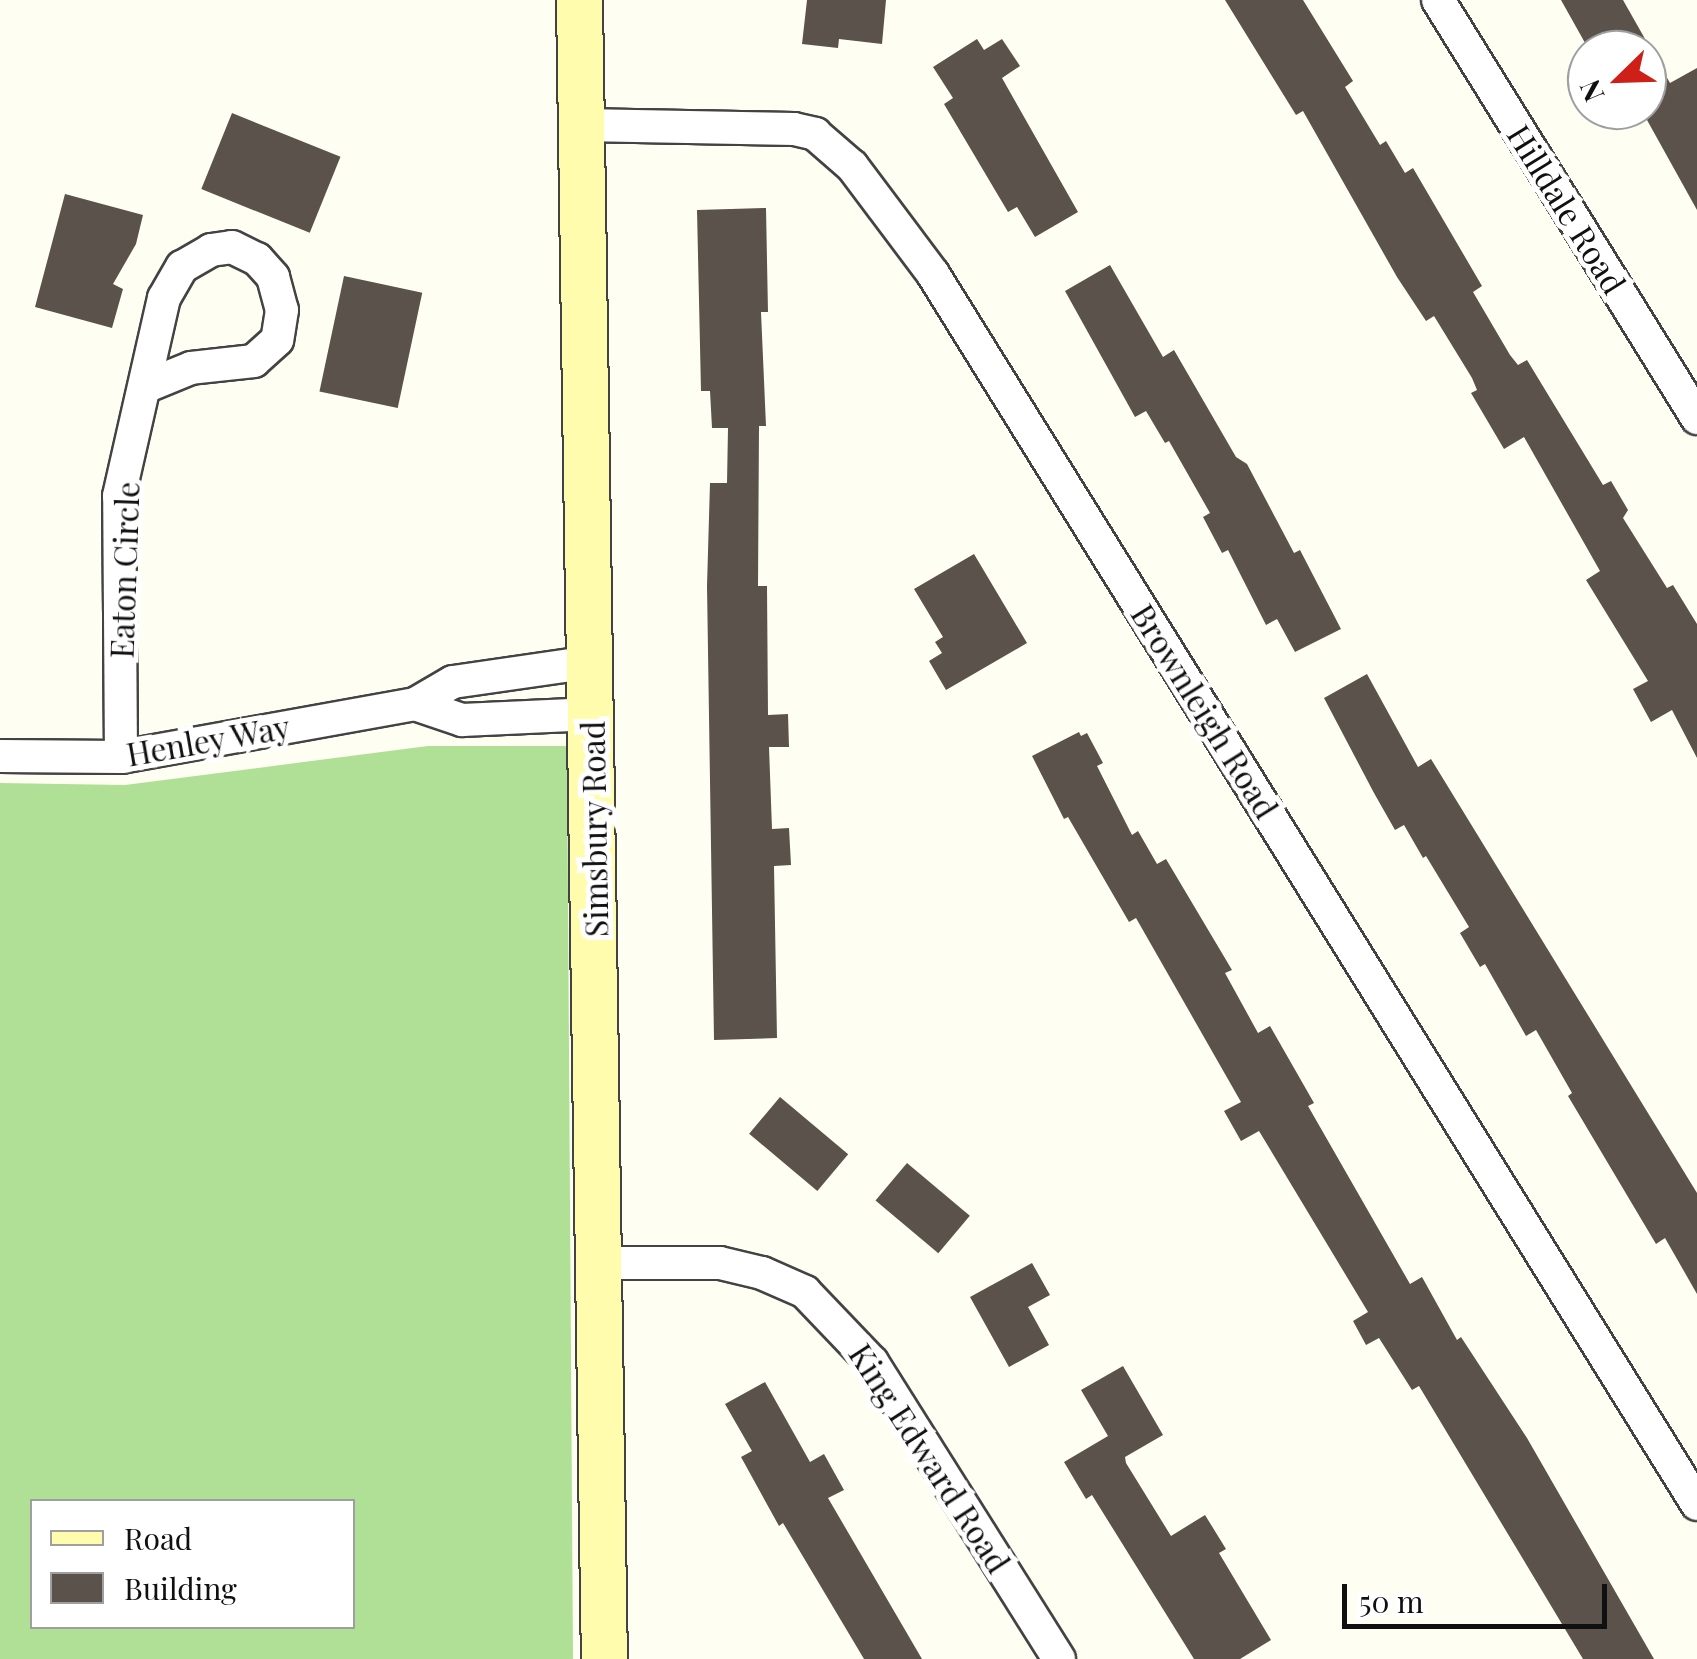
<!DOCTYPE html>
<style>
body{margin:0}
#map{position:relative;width:1697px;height:1659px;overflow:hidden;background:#fffef2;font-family:"Playfair Display",serif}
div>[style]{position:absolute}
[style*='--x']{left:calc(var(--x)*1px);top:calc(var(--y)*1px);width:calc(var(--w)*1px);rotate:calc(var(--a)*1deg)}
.forest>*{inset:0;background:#b0e095}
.building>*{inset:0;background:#5a524b;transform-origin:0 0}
.roads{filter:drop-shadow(2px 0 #434343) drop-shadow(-2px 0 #434343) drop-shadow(0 2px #434343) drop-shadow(0 -2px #434343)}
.street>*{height:32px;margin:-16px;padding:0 16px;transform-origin:16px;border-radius:16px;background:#fff}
.secondary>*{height:45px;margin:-22.5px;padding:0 22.5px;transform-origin:22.5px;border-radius:22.5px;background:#fffdad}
span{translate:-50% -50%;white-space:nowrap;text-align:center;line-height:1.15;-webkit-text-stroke:10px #fff;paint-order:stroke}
.street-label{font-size:32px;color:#101010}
.legend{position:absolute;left:30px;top:1499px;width:325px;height:130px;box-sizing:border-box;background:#fff;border:2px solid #9f9f9f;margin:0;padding:12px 18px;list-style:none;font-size:30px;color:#101010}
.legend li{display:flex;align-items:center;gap:20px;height:50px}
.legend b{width:50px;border:2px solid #9f9f9f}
.north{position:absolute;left:1567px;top:30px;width:100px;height:100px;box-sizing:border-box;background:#fff;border:2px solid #9f9f9f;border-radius:50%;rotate:247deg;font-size:28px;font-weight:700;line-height:40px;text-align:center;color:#101010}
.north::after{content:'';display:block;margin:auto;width:35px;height:45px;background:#ce2019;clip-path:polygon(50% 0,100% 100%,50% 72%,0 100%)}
.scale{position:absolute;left:1342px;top:1584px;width:265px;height:45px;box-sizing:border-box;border:5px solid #101010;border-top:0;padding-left:12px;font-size:30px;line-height:35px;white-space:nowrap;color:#101010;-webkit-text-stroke:8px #fff;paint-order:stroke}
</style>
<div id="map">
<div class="forest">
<div style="clip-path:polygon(evenodd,428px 746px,567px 746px,573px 1659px,0 1659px,0 783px,125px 785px,428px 746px,32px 1502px,352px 1502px,352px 1626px,32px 1626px,32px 1502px)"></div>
</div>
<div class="building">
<div style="clip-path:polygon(807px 0,886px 0,882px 44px,839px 39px,838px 48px,802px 44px)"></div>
<div style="clip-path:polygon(1225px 0,1303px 0,1353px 81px,1345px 87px,1380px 145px,1386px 141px,1405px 173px,1413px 168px,1482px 286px,1473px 292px,1510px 355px,1518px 365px,1527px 360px,1603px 485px,1611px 481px,1628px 510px,1623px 518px,1667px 588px,1673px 585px,1697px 624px,1697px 758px,1672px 710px,1651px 722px,1633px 689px,1648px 681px,1586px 580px,1600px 571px,1524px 437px,1504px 449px,1471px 393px,1477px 390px,1472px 378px,1434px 316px,1426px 321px,1397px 277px,1303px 111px,1296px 115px)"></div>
<div style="clip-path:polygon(1561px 0,1623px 0,1670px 83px,1697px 68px,1697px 210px,1647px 120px,1647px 50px,1589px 50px)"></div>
<div style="clip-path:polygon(977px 39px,984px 50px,1002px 39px,1020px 66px,1002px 78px,1078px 212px,1035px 237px,1017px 207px,1008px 212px,944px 104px,953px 98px,933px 67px)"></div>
<div style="left:232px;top:113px;width:117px;height:82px;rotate:22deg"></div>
<div style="clip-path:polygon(65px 194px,143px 215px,136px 244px,113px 284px,123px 289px,112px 328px,35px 307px)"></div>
<div style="clip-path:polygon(766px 208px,768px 312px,761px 312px,766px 426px,759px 426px,758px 586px,767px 586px,768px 715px,788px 714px,789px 747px,769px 747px,772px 829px,789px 828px,791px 865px,774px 866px,777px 1038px,714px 1040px,707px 586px,710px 483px,727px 483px,728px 428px,712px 428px,710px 391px,701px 391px,697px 210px)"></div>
<div style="clip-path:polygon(1110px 265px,1163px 357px,1174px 350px,1236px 457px,1247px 464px,1294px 553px,1300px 550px,1341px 629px,1295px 652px,1277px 619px,1266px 625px,1228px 550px,1222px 553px,1203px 517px,1210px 513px,1169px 441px,1165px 443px,1146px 411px,1135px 417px,1065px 291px)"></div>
<div style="left:344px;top:276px;width:80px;height:118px;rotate:12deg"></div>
<div style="clip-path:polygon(974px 554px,1027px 643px,946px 690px,929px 661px,942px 653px,935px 642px,943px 637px,914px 589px)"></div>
<div style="clip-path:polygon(1367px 674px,1418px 767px,1431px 759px,1697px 1193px,1697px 1294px,1665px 1238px,1656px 1244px,1568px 1096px,1572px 1093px,1536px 1030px,1526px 1036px,1485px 964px,1480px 967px,1460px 933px,1469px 927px,1426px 856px,1423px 858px,1404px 825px,1395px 830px,1374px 793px,1324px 698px)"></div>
<div style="clip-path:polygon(1079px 732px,1081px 736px,1087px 733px,1103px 763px,1097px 766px,1132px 835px,1138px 831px,1157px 864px,1166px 859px,1232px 970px,1225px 973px,1258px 1033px,1270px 1026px,1314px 1103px,1308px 1106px,1410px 1284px,1422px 1277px,1457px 1340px,1461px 1337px,1527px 1438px,1654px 1659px,1583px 1659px,1419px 1386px,1412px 1390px,1379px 1338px,1366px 1345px,1353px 1321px,1368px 1312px,1259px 1131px,1241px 1141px,1224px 1111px,1241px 1102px,1136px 918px,1129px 922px,1068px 817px,1064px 819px,1032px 756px)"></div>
<div style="left:780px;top:1097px;width:89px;height:48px;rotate:40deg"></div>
<div style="left:907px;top:1163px;width:82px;height:49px;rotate:40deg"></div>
<div style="clip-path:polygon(1032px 1263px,1050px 1295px,1028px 1307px,1049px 1345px,1009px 1367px,970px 1297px)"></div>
<div style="clip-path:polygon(1123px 1366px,1163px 1435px,1125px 1457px,1126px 1463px,1171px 1536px,1205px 1515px,1226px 1549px,1219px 1553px,1271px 1640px,1240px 1659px,1194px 1659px,1092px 1495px,1086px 1499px,1064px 1462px,1108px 1436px,1081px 1390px)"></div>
<div style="clip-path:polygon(765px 1382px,810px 1462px,824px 1454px,844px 1490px,828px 1498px,922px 1659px,864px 1659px,783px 1523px,779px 1526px,741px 1457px,752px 1451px,725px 1404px)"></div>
</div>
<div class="roads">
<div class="street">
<div style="--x:1438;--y:0;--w:492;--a:58.2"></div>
<div style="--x:582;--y:125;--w:212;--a:1.1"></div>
<div style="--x:794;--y:129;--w:22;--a:13"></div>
<div style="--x:815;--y:134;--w:49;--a:40.9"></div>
<div style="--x:852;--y:166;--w:135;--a:53.1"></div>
<div style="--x:933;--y:274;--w:1448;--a:58.15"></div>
<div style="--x:415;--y:704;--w:50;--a:18.8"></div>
<div style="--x:462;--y:720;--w:131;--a:-2.6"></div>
<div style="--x:0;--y:756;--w:121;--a:0.5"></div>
<div style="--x:121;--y:757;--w:299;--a:-10.2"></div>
<div style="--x:415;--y:704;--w:44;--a:-30.1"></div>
<div style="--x:453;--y:682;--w:139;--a:-8.2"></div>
<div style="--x:121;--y:757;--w:261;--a:-90.4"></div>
<div style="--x:119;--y:496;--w:203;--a:-77.2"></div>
<div style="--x:164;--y:298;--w:36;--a:-60"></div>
<div style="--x:182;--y:267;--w:34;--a:-30"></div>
<div style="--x:211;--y:250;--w:21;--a:-8"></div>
<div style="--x:232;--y:247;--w:28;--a:26"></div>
<div style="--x:257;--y:259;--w:24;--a:48"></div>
<div style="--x:273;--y:277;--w:34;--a:75"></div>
<div style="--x:282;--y:310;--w:30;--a:99"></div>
<div style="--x:277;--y:340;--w:31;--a:138"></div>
<div style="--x:254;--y:361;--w:63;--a:173.7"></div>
<div style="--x:191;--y:368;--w:48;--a:157.8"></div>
<div style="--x:601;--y:1263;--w:119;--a:0"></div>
<div style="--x:720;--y:1263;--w:43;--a:13.4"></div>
<div style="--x:762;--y:1273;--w:47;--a:23.8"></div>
<div style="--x:805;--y:1292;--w:97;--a:46.3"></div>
<div style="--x:872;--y:1362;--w:351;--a:57.8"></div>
</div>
<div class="secondary">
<div style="--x:579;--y:0;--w:1659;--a:89.14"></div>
</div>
</div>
<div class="street-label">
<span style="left:1567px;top:209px;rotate:58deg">Hilldale Road</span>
<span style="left:124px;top:570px;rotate:-88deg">Eaton Circle</span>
<span style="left:1205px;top:711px;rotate:58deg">Brownleigh Road</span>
<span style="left:208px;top:740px;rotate:-10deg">Henley Way</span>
<span style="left:594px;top:829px;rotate:-91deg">Simsbury Road</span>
<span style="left:930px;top:1458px;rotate:57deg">King Edward Road</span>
</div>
<ul class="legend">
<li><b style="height:12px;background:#fffdad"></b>Road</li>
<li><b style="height:28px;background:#5a524b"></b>Building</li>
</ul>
<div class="north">N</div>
<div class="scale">50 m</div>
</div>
